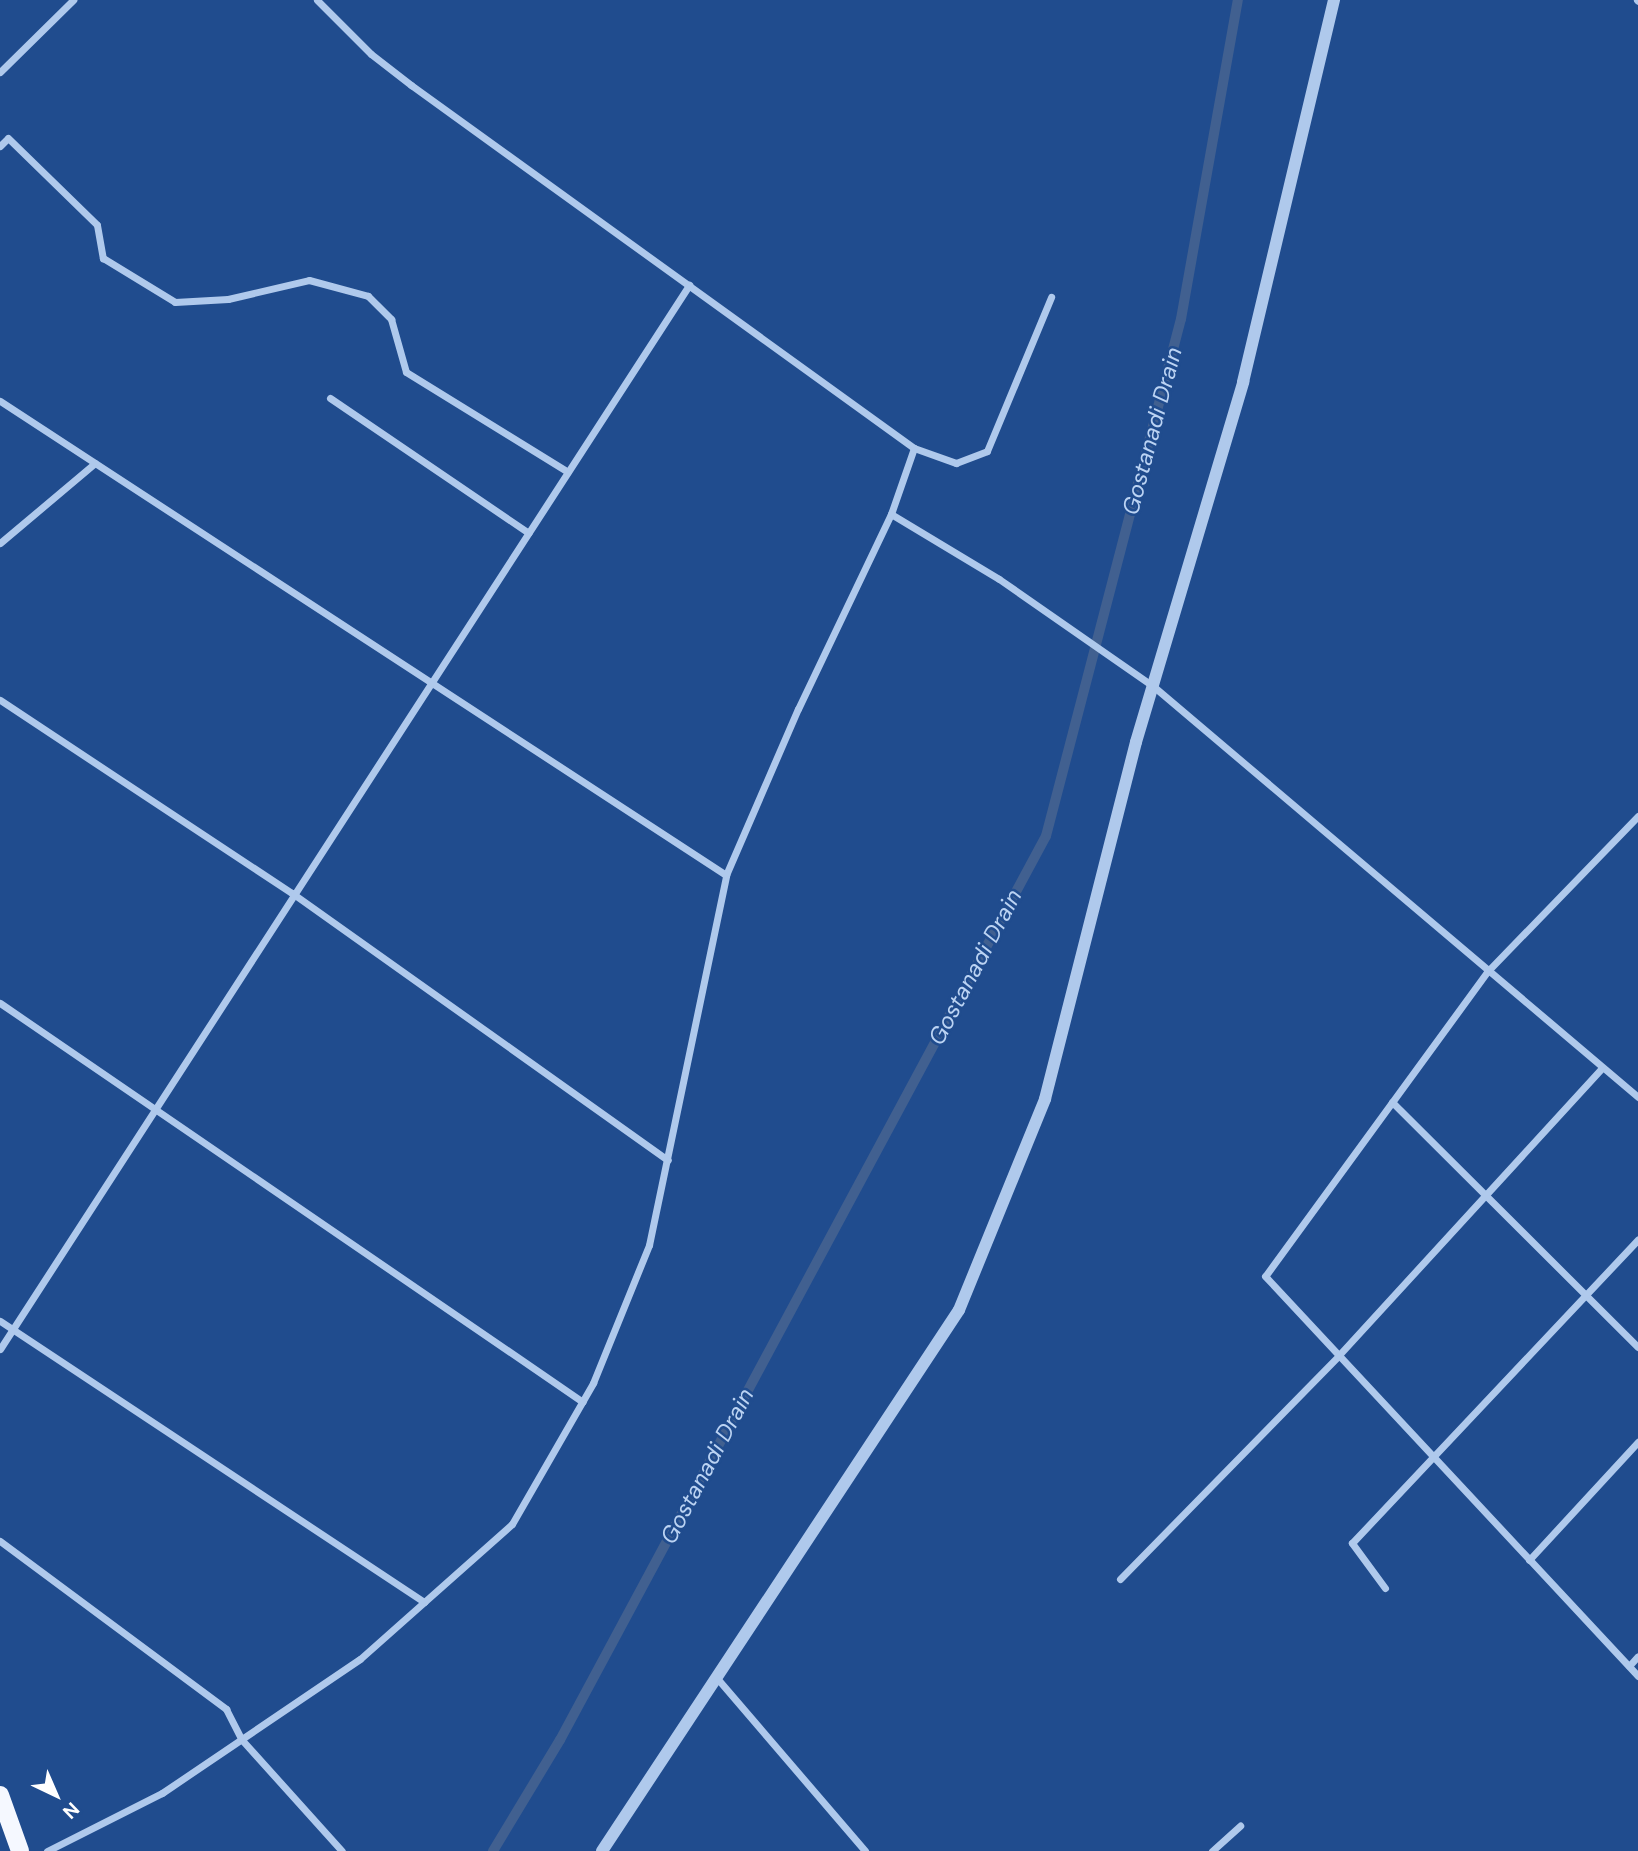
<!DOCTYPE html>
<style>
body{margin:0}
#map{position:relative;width:1638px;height:1851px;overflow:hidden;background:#204c8e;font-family:"DM Sans",sans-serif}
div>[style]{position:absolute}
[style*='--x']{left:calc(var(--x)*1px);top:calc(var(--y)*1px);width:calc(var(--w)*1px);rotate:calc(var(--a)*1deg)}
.stream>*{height:10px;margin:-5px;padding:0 5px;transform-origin:5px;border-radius:5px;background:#416090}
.minor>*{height:7px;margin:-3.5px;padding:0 3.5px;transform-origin:3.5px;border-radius:3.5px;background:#afc9ec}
.tertiary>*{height:12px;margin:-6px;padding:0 6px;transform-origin:6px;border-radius:6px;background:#afc9ec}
.primary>*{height:18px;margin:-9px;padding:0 9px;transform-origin:9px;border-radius:9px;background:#f5f8ff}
span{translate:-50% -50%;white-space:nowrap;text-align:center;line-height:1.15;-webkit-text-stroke:5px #204c8e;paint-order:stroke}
.water-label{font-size:23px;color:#bbd3f3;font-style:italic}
.north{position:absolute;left:21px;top:1760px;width:70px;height:70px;-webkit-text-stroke:5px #204c8e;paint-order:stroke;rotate:136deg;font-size:19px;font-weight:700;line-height:28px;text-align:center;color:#fff}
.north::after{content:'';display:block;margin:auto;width:24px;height:32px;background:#fff;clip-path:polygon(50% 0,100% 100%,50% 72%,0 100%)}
</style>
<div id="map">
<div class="stream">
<div style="--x:493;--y:1851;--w:130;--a:-58.9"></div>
<div style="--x:560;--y:1740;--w:1026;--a:-61.74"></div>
<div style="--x:1046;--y:836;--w:534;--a:-75.37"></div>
<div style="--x:1181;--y:319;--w:324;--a:-79.9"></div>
</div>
<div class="minor">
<div style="--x:317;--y:0;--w:76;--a:45"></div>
<div style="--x:371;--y:54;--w:51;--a:37.8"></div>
<div style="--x:411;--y:85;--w:620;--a:35.82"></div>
<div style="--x:914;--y:448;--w:45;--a:19.7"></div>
<div style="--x:956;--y:463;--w:33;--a:-21"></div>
<div style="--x:987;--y:451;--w:167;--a:-67.4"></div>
<div style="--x:1637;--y:0;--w:1;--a:45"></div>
<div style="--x:0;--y:72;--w:103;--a:-44.6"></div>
<div style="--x:0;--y:146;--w:11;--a:-45"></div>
<div style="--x:8;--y:138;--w:124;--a:44.3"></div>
<div style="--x:97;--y:225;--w:34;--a:80"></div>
<div style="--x:103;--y:258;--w:84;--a:31.4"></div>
<div style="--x:175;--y:302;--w:53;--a:-3.2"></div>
<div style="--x:228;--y:299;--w:83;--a:-13.2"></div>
<div style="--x:309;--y:280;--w:61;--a:15.2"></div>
<div style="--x:368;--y:296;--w:33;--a:45"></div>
<div style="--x:391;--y:319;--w:55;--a:74.2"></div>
<div style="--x:406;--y:372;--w:190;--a:31.7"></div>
<div style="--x:330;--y:398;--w:240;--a:34.2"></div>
<div style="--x:0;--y:401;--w:867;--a:33.14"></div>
<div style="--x:891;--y:514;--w:126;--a:31"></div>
<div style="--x:999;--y:579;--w:188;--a:34.8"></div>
<div style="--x:1153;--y:686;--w:636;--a:40.28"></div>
<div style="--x:0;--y:543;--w:124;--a:-40.1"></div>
<div style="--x:0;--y:700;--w:350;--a:33.5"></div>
<div style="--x:292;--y:893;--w:461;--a:35.4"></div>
<div style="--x:1638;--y:816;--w:217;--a:134.1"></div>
<div style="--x:1487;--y:972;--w:376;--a:126.1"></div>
<div style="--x:1265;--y:1276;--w:547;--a:47"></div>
<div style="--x:0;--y:1003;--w:706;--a:34.39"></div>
<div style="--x:1392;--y:1102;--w:347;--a:44.9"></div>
<div style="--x:0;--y:1321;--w:509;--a:33.53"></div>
<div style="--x:0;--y:1349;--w:1268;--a:-57.07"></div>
<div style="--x:0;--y:1541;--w:282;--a:36.6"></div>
<div style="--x:226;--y:1709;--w:35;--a:63"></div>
<div style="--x:242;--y:1740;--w:149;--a:48"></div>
<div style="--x:1529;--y:1560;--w:161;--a:-47.3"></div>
<div style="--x:1120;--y:1579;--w:313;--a:-45.6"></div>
<div style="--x:1339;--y:1355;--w:389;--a:-47.5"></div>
<div style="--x:1385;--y:1588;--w:56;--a:-126.3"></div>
<div style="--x:1352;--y:1543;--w:417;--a:-46.7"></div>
<div style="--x:1629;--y:1666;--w:13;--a:-48"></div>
<div style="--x:716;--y:1677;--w:229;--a:49.4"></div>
<div style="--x:47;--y:1851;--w:129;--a:-26.8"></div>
<div style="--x:162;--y:1793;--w:239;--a:-34.1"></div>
<div style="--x:360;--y:1659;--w:203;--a:-41.6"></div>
<div style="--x:512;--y:1524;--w:163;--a:-60.1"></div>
<div style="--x:593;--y:1383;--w:149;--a:-67.9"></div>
<div style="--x:649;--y:1245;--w:378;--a:-78.2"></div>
<div style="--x:726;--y:875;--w:181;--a:-66.6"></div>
<div style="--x:798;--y:709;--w:216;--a:-64.5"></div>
<div style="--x:891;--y:514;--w:70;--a:-70.8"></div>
<div style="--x:1212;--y:1851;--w:38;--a:-42"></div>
</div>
<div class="tertiary">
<div style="--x:602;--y:1851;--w:648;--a:-56.58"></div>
<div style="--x:959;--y:1310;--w:228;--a:-67.8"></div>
<div style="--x:1045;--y:1099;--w:368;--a:-75.7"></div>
<div style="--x:1136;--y:742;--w:376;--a:-73.4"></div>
<div style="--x:1243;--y:382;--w:393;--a:-76.6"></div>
</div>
<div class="primary">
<div style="--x:0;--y:1795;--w:59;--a:70.3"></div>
</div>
<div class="water-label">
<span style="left:1152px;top:431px;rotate:-75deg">Gostanadi Drain</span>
<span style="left:975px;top:967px;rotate:-62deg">Gostanadi Drain</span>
<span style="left:707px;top:1466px;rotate:-62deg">Gostanadi Drain</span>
</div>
<div class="north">N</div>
</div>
